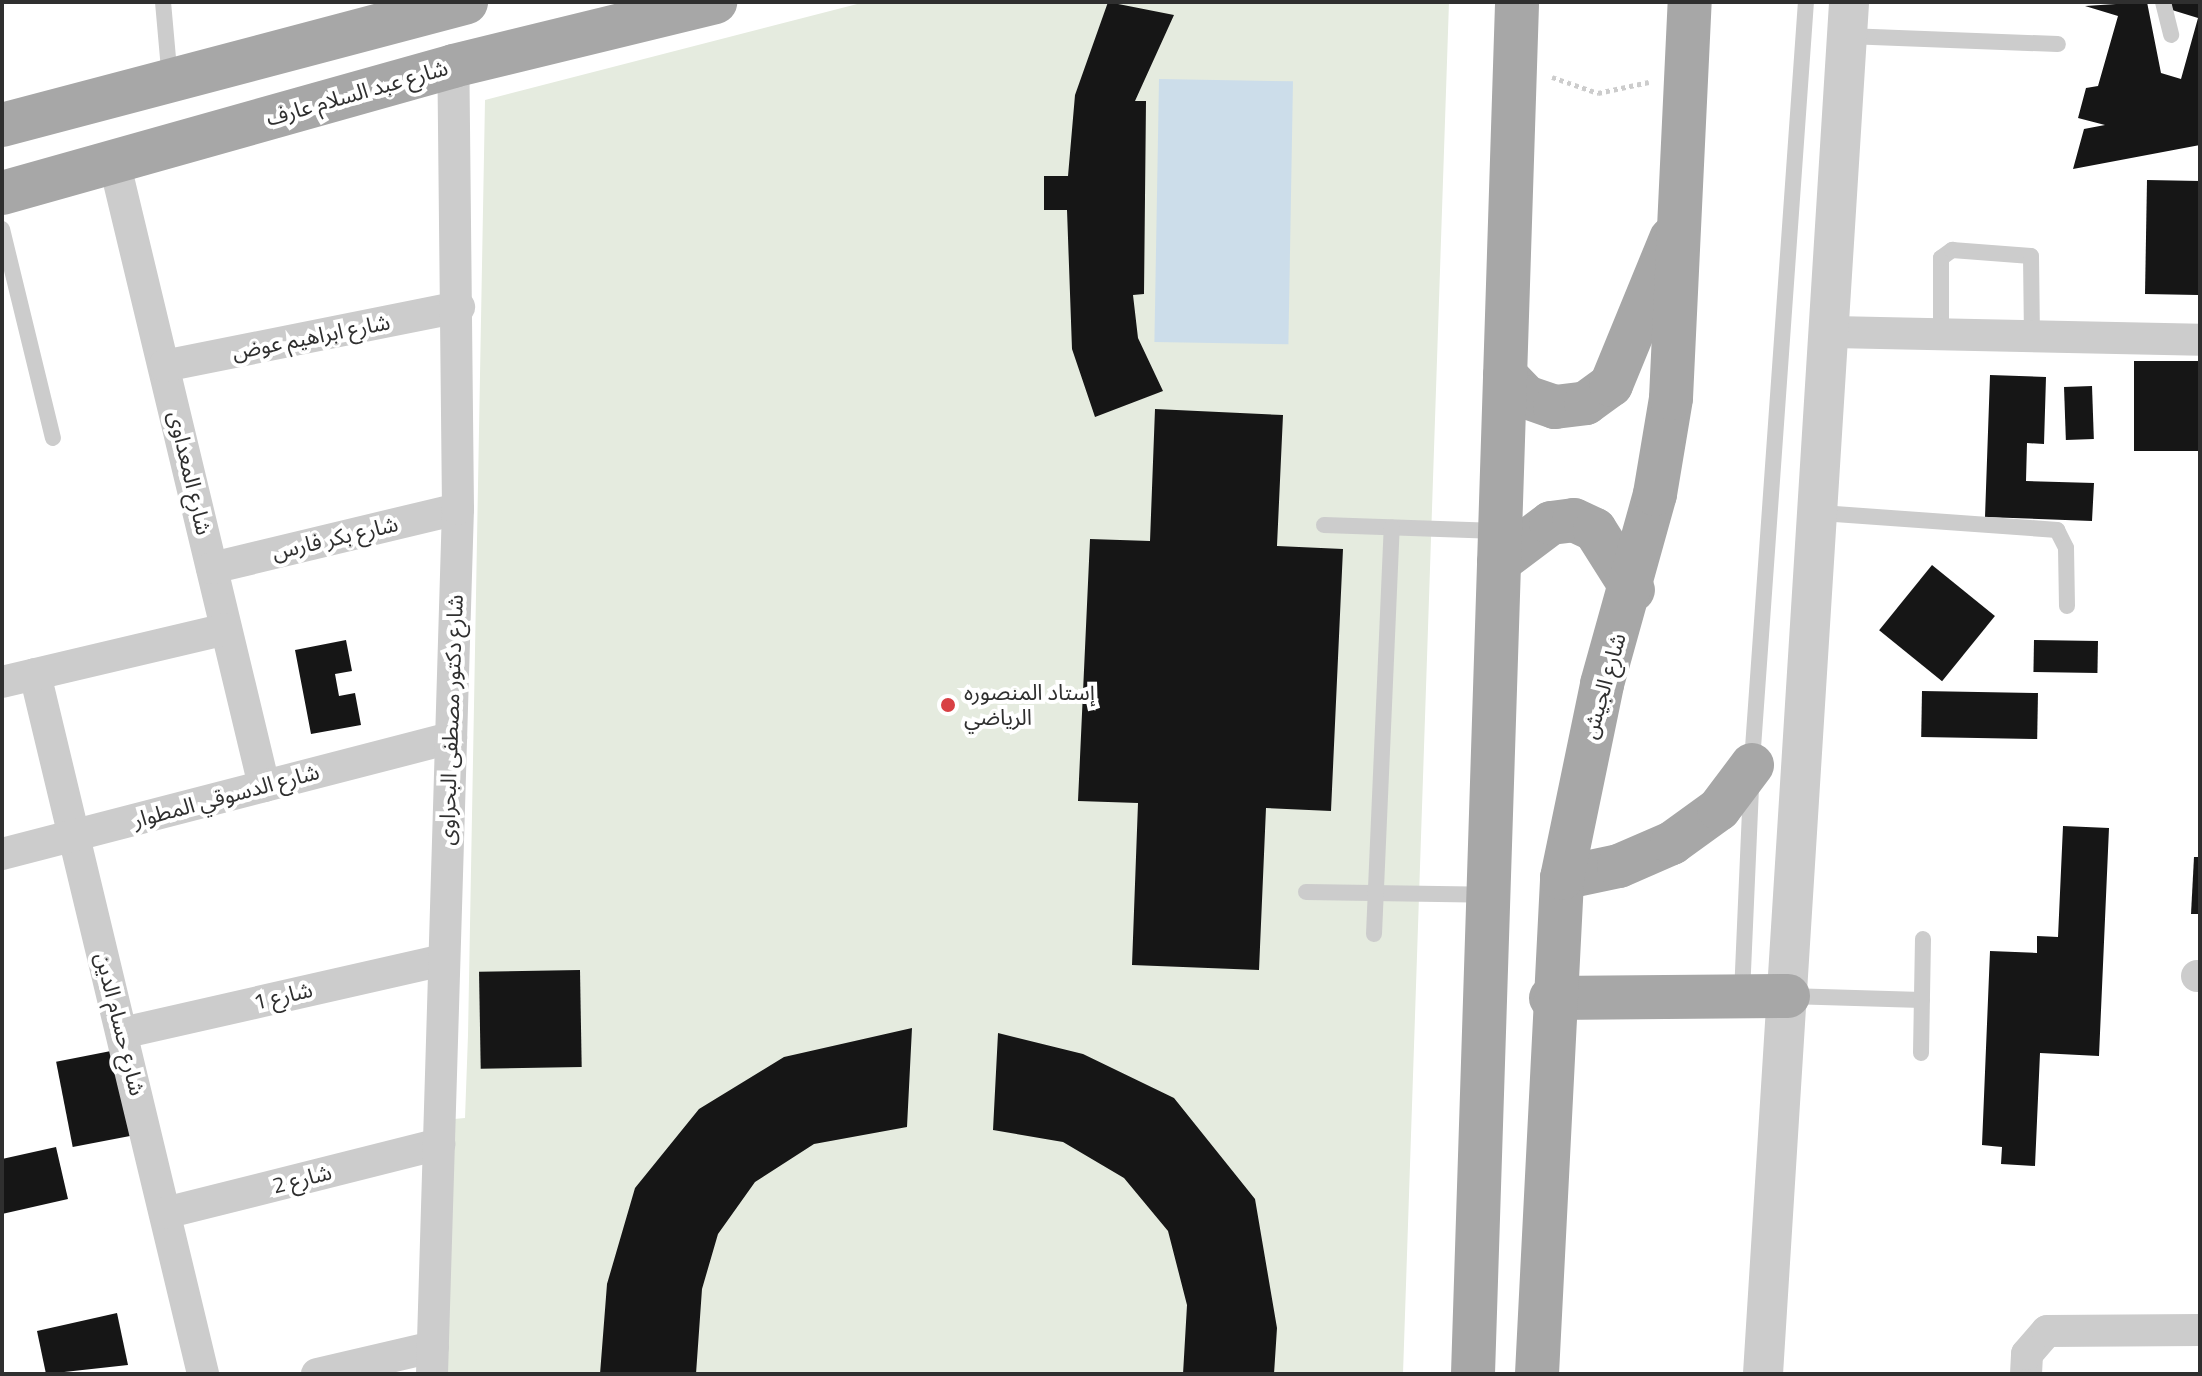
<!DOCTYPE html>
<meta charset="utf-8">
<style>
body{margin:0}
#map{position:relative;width:2202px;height:1376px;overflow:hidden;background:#fff;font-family:"Titillium Web","Noto Sans Arabic",sans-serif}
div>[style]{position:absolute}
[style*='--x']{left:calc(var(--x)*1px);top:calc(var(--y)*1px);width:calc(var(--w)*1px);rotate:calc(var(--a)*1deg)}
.green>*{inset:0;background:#e5ebdf}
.water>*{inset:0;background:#ccddea;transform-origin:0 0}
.building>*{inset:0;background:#161616;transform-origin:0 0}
.path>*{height:5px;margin-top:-2.5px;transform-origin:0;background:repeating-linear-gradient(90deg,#ccc 0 4px,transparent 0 8px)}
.service>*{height:16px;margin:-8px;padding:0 8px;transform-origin:8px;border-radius:8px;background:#ccc}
.minor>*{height:32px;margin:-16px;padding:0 16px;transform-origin:16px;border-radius:16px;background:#ccc}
.tertiary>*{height:40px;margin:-20px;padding:0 20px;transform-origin:20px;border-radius:20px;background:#ccc}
.primary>*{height:44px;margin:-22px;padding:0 22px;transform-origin:22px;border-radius:22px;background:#a7a7a7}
.dots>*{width:22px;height:22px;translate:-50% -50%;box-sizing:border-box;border:4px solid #fff;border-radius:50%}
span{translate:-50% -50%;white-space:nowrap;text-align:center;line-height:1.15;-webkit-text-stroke:8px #fff;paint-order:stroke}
.street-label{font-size:22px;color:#2f2f2f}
.poi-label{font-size:22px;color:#2f2f2f}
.left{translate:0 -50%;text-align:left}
.frame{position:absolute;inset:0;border:4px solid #2f2f2f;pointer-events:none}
</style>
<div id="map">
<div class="green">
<div style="clip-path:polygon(865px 2px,1449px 2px,1403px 1374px,447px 1374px,454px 1119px,465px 1118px,468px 1035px,485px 100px)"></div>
</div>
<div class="water">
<div style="left:1159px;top:79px;width:134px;height:263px;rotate:1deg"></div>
</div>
<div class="building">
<div style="clip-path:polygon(1108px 2px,1174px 15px,1135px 101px,1146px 101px,1144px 294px,1133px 295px,1138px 338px,1163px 391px,1095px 417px,1072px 349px,1067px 210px,1044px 210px,1044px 176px,1068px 176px,1075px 95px)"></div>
<div style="clip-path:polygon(2147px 2px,2161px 73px,2181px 79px,2198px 18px,2172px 10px,2170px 2px,2200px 2px,2200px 145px,2073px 169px,2084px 129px,2105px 125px,2078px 118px,2086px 88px,2098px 86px,2118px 16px,2085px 6px)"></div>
<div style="left:2147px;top:180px;width:53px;height:114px;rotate:1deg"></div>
<div style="left:2134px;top:361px;width:66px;height:90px"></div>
<div style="clip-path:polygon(1990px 375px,2046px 377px,2044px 444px,2027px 443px,2026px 481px,2094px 483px,2092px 521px,1985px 517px)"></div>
<div style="left:2092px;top:386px;width:53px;height:28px;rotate:88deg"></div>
<div style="clip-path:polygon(1155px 409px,1283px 415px,1277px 546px,1343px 549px,1331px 811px,1266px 808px,1259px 970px,1132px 965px,1138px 803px,1078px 801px,1090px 539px,1150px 541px)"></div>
<div style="left:1932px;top:565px;width:81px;height:84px;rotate:39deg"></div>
<div style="clip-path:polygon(346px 640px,352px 671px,335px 674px,339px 696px,355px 693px,361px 725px,311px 734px,295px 650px)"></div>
<div style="left:2034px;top:640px;width:64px;height:32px;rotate:1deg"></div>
<div style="left:1922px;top:691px;width:116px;height:46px;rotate:1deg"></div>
<div style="clip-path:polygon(2063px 826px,2109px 828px,2099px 1056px,2040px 1053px,2035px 1166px,2001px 1164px,2002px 1147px,1982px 1145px,1990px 951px,2037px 953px,2037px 936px,2058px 937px)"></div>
<div style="clip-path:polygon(2194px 857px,2200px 857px,2200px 914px,2191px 914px)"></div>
<div style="left:580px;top:970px;width:97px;height:101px;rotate:89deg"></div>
<div style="clip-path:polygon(912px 1028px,907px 1127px,814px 1144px,755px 1182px,718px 1234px,702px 1289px,696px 1374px,600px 1374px,607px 1284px,635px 1188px,699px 1109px,784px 1057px)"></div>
<div style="clip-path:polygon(998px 1033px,1083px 1054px,1174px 1098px,1255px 1199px,1277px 1328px,1274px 1374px,1183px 1374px,1187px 1305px,1168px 1231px,1124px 1178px,1063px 1142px,993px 1130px)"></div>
<div style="left:116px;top:1050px;width:87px;height:61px;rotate:79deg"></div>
<div style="clip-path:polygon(56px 1147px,68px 1199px,2px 1214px,2px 1159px)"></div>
<div style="clip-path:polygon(117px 1313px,128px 1365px,46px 1374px,37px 1331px)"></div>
</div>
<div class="path">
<div style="--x:1552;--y:77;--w:49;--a:19.2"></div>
<div style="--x:1598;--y:93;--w:52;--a:-12.2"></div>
</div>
<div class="service">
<div style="--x:163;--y:2;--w:78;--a:84.9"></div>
<div style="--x:2163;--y:2;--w:34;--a:76"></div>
<div style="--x:1847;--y:36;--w:211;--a:2.2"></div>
<div style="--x:2;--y:229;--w:215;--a:76.3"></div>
<div style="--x:1941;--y:335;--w:77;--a:-90"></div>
<div style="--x:1941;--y:258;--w:14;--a:-36"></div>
<div style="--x:1952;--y:250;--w:79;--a:4.3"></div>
<div style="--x:2031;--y:256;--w:80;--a:89.3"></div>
<div style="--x:1821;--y:513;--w:237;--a:4.1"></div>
<div style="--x:2057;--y:530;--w:20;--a:63"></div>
<div style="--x:2066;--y:548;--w:58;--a:89"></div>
<div style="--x:1324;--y:525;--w:174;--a:2"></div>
<div style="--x:1752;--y:762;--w:762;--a:-85.94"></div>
<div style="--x:1306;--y:892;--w:182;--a:0.9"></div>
<div style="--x:1374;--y:934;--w:407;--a:-87.5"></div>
<div style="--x:1742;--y:994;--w:208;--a:-87.5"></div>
<div style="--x:1788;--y:996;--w:134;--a:1.7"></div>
<div style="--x:1921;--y:1053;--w:114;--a:-89"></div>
</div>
<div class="minor">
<div style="--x:114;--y:161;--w:643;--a:76.5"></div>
<div style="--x:1833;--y:332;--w:367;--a:1.2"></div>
<div style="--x:164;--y:366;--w:301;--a:-11.3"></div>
<div style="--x:212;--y:568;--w:253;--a:-13.5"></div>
<div style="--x:35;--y:674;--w:720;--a:76.5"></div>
<div style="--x:2;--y:682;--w:230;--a:-13.3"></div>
<div style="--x:2;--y:854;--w:464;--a:-14.5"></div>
<div style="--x:2197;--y:976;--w:3;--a:0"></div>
<div style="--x:122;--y:1033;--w:330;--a:-12.8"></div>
<div style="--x:165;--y:1213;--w:283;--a:-14.1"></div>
<div style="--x:317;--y:1374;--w:119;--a:-13.1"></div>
<div style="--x:432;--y:1374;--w:865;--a:-88.28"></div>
<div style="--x:458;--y:509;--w:443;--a:-90.6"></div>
<div style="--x:2026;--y:1374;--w:20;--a:-87"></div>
<div style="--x:2027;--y:1354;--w:30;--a:-49"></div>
<div style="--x:2047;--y:1331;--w:153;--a:-0.4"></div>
</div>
<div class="tertiary">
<div style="--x:1763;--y:1374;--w:1375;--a:-86.41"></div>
</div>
<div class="primary">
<div style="--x:2;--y:125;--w:480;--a:-14.8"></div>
<div style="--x:2;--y:193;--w:469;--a:-15.7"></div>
<div style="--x:453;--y:66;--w:270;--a:-13.7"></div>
<div style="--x:1505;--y:375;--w:30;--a:46"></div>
<div style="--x:1526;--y:397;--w:31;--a:19"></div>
<div style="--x:1555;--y:407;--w:31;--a:-7"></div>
<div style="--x:1586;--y:403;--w:31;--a:-36"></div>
<div style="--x:1611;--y:385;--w:158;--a:-67.7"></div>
<div style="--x:1499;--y:562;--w:65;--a:-36.9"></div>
<div style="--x:1551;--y:523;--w:23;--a:-7"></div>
<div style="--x:1574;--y:520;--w:23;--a:25"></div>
<div style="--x:1595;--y:530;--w:71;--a:57.7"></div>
<div style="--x:1562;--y:878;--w:58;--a:-11.9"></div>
<div style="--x:1619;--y:866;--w:58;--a:-23.5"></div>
<div style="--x:1672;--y:843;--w:58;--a:-35.9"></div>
<div style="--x:1719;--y:809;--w:55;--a:-53.1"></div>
<div style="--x:1551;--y:998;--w:237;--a:-0.5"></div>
<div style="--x:1473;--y:1374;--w:1373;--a:-88.16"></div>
<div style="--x:1537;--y:1374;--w:497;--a:-87.1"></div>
<div style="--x:1562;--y:878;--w:198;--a:-78.3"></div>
<div style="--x:1602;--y:684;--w:197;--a:-74.4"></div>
<div style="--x:1655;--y:494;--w:97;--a:-80.5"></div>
<div style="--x:1671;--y:398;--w:396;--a:-87.3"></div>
</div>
<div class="dots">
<div style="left:948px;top:705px;background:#d84044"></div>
</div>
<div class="street-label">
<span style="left:357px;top:93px;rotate:-16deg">شارع عبد السلام عارف</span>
<span style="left:311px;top:337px;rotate:-11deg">شارع ابراهيم عوض</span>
<span style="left:190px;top:473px;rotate:77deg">شارع المعداوى</span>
<span style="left:335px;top:538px;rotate:-13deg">شارع بكر فارس</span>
<span style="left:1604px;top:686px;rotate:-74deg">شارع الجيش</span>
<span style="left:451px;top:720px;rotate:-88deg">شارع دكتور مصطفى البحراوى</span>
<span style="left:226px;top:796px;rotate:-15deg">شارع الدسوقي المطوار</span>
<span style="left:283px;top:996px;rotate:-13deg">شارع 1</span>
<span style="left:120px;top:1024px;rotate:76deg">شارع حسام الدين</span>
<span style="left:302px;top:1179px;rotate:-14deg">شارع 2</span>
</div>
<div class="poi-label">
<span class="left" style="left:964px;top:705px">إستاد المنصوره<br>الرياضي</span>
</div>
<div class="frame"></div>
</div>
